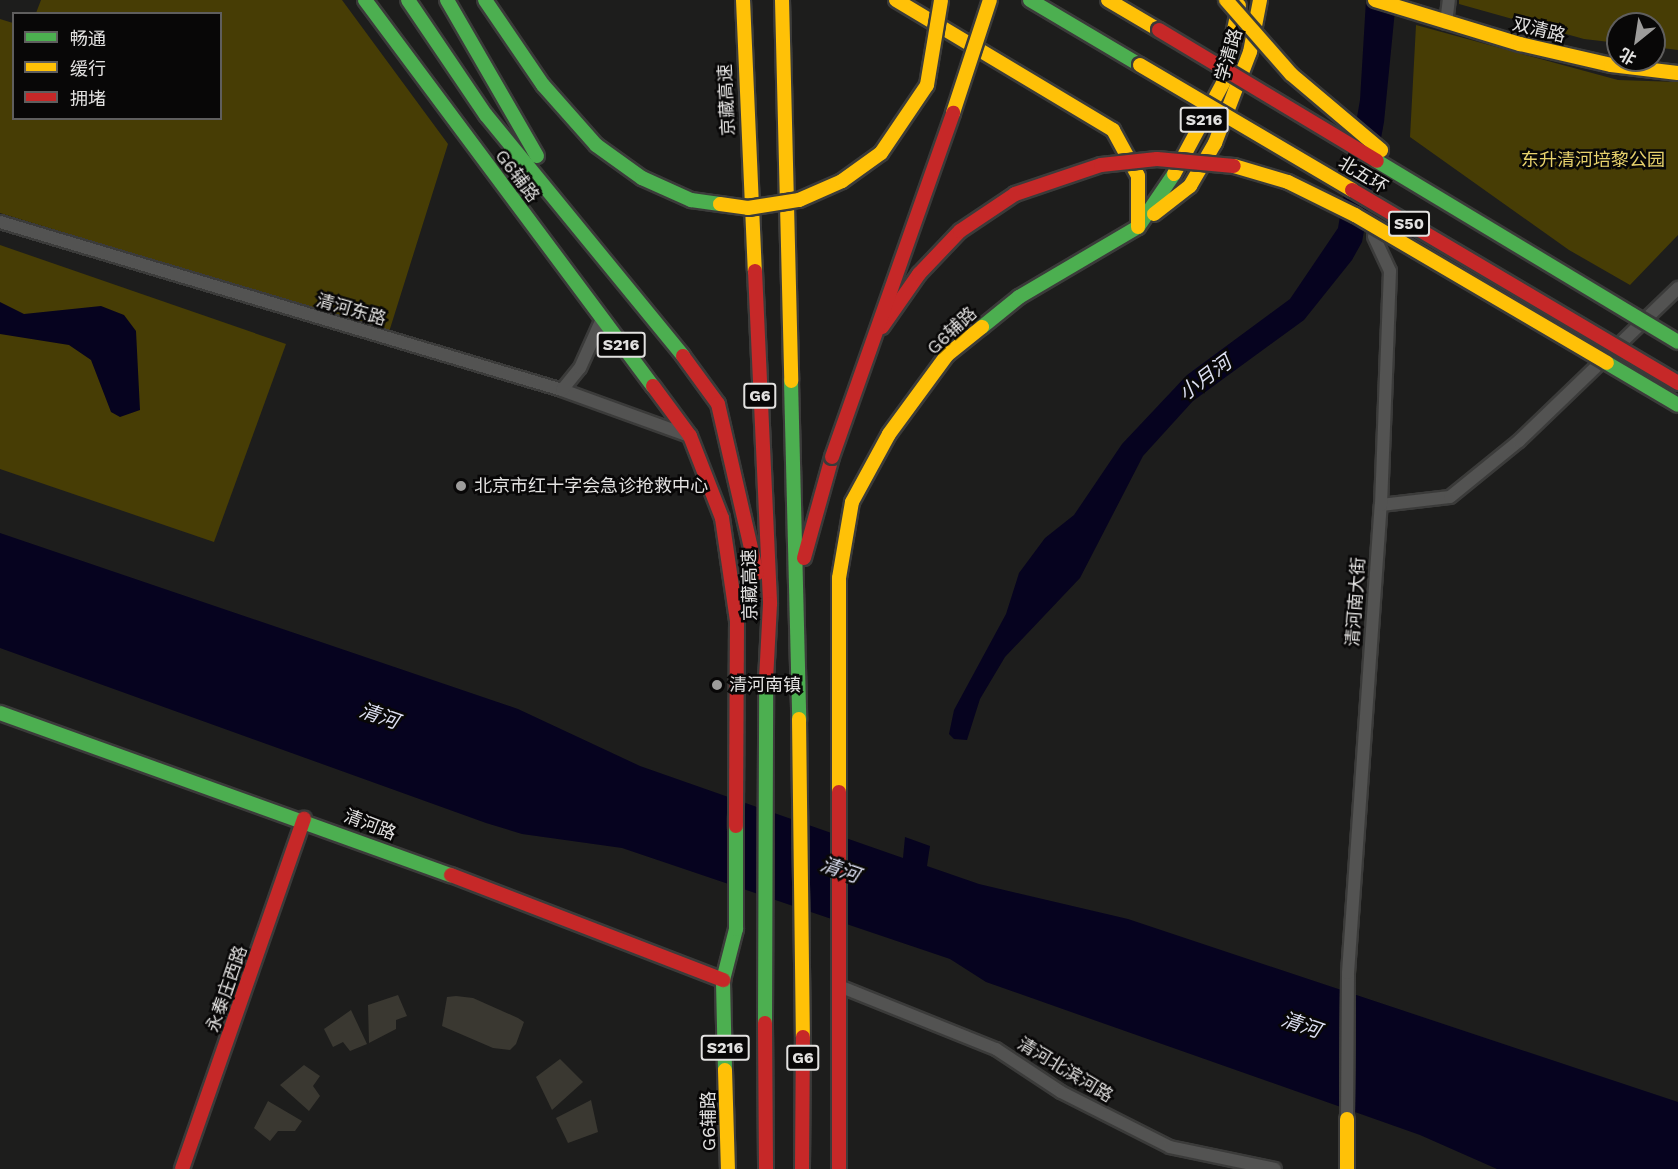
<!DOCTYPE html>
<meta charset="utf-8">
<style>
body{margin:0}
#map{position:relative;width:1678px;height:1169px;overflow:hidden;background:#1d1d1c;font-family:"Work Sans","Noto Sans SC",sans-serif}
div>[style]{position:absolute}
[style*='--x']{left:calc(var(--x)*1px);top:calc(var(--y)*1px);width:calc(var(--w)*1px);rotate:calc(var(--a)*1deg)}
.green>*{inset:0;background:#473d05}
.water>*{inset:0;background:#06031f}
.building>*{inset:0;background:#3a3831}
.roads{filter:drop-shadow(2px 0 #3b3b3a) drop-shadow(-2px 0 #3b3b3a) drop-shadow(0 2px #3b3b3a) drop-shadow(0 -2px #3b3b3a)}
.street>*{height:12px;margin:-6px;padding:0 6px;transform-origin:6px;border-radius:6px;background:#535352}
.fast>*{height:14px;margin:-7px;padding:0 7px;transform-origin:7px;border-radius:7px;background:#4caf50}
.slow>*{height:14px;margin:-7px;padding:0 7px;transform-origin:7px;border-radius:7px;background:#ffc107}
.jam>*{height:14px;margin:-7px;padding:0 7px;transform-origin:7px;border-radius:7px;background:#c62828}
.bridges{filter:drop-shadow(2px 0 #3b3b3a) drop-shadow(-2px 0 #3b3b3a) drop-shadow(0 2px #3b3b3a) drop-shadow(0 -2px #3b3b3a)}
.fast-bridge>*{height:14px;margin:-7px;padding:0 7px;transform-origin:7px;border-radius:7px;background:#4caf50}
.slow-bridge>*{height:14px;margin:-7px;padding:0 7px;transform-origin:7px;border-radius:7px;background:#ffc107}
.jam-bridge>*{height:14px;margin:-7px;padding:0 7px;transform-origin:7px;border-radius:7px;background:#c62828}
.dots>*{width:16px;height:16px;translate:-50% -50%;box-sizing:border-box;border:3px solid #080707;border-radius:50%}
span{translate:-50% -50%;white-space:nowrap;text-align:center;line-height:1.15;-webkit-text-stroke:5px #080707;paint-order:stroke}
.shield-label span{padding:2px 4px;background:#080707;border:2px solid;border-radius:4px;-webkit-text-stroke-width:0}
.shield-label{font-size:16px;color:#e2e1e0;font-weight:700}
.street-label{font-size:18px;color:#e2e1e0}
.park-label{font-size:18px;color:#e7d16c}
.poi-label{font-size:18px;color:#e2e1e0}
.left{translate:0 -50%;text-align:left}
.water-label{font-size:20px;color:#dcdff1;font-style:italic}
.legend{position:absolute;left:12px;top:12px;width:210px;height:108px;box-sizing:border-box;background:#080707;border:2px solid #5f5e5e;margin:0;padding:8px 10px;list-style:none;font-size:18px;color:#e2e1e0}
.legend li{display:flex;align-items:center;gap:12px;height:30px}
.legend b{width:30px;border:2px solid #5f5e5e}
.north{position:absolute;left:1606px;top:12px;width:60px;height:60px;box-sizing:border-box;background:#080707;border:2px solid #5f5e5e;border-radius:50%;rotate:210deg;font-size:16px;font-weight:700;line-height:24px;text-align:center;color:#e2e1e0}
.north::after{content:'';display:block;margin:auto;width:21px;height:27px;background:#9d9c9b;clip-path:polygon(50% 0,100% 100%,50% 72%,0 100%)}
</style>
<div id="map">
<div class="green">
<div style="clip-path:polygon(41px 0,342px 0,448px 144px,389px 332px,0 213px,0 19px,13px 23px,14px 118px,220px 118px,220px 14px,36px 13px)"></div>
<div style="clip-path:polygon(1459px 0,1678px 0,1678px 50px,1654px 47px,1654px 24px,1618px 24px,1618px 43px,1584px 39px,1459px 4px)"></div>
<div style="clip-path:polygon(1416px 25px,1618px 80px,1678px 82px,1678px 235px,1630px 285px,1569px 250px,1410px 137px)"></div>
<div style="clip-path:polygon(0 245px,286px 344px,214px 542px,0 469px)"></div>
</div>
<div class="water">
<div style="clip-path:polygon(1366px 0,1396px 0,1384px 122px,1362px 242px,1352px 260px,1304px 320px,1193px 401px,1143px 456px,1080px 578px,1005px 657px,980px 699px,967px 740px,954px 739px,949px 734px,954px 710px,1006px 614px,1019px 573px,1045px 538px,1074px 515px,1122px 444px,1187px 375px,1290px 299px,1338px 228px,1360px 100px)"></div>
<div style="clip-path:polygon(0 302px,24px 314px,101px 306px,124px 315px,136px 331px,140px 410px,120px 417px,111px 412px,91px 360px,69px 345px,0 334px)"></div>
<div style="clip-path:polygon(0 533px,518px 709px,640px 766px,903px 858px,905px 837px,930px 846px,927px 866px,979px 884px,1128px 919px,1678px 1102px,1678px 1169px,1497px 1169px,1420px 1135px,986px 982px,950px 959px,622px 848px,522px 834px,486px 823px,0 648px)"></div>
</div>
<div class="building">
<div style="clip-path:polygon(398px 995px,407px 1016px,396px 1020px,396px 1029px,369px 1043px,368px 1005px)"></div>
<div style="clip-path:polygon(456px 996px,473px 998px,518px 1018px,524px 1022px,516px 1044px,510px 1050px,493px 1048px,442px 1026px,447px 997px)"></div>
<div style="clip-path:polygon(351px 1010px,367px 1044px,350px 1051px,343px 1042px,333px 1047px,324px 1029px)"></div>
<div style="clip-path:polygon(560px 1059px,583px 1082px,552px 1110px,536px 1077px)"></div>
<div style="clip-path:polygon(304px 1065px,320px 1076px,313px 1086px,320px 1096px,309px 1111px,280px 1085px)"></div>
<div style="clip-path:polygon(591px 1100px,598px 1132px,568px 1143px,556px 1118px)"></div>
<div style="clip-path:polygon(268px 1101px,302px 1121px,295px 1131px,278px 1131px,270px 1141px,254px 1128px)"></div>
</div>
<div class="roads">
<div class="street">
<div style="--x:1446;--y:23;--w:23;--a:-83"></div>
<div style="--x:0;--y:222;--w:587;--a:16.64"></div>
<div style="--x:562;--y:390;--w:135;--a:19.9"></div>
<div style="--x:562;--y:390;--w:28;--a:-51"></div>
<div style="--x:580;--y:368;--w:54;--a:-65.8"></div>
<div style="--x:1381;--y:505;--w:69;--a:-6.6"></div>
<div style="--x:1450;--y:497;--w:89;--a:-39.1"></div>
<div style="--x:1519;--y:441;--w:221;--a:-43.9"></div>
<div style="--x:839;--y:986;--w:169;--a:21.9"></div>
<div style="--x:996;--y:1049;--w:78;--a:33.5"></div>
<div style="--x:1061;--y:1092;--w:122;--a:26.8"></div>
<div style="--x:1170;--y:1147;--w:107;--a:11.8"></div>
<div style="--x:1347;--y:1119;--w:146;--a:-89.6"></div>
<div style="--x:1348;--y:973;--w:469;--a:-86"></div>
<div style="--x:1381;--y:505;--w:234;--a:-87.8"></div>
<div style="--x:1390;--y:271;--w:38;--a:-115"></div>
</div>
<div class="fast">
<div style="--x:365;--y:0;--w:482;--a:53.3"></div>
<div style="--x:408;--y:0;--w:139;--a:55.9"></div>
<div style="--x:486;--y:115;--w:311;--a:50.7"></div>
<div style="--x:447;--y:0;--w:180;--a:60"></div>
<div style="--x:1030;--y:0;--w:128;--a:30.6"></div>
<div style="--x:982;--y:327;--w:48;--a:-39"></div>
<div style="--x:1019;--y:297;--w:138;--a:-30.5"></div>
<div style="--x:1138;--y:227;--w:64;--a:-55.8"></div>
<div style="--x:791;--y:381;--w:338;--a:88.6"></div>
<div style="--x:0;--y:713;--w:479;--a:19.8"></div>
<div style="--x:765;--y:1023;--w:343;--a:-89.8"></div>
<div style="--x:725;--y:1070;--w:90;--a:-91.3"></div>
<div style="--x:723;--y:980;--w:53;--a:-75.7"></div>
<div style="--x:736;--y:929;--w:103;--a:-90"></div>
</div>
<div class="slow">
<div style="--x:743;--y:0;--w:271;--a:87.5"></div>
<div style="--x:782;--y:0;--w:381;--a:88.6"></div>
<div style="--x:896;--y:0;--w:253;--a:30.9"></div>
<div style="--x:1113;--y:130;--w:52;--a:61.5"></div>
<div style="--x:1138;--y:176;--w:51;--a:90"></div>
<div style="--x:1108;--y:0;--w:59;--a:30.5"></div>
<div style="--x:1375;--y:0;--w:152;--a:16.9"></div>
<div style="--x:1520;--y:44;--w:93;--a:13"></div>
<div style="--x:1611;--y:65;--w:67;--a:6.8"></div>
<div style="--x:1174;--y:174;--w:103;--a:-61.7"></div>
<div style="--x:1223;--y:83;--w:79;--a:-78.3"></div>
<div style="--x:1154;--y:214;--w:46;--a:-37.9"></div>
<div style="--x:1190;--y:186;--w:50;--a:-59.8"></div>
<div style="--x:1215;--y:143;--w:97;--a:-69"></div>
<div style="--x:1250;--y:52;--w:53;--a:-79.1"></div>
<div style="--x:799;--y:719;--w:318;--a:89.3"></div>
<div style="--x:839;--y:792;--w:214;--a:-90"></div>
<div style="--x:839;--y:578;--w:77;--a:-80.3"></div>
<div style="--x:852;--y:502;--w:77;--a:-61.4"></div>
<div style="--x:889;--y:434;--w:98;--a:-53.7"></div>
<div style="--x:947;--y:355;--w:45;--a:-38.7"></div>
<div style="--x:725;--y:1070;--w:99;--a:88.3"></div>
<div style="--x:1347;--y:1119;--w:50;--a:90"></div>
</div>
<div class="jam">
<div style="--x:755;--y:271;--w:333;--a:87.4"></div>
<div style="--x:770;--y:604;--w:76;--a:93"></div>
<div style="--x:683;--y:356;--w:59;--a:53.9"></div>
<div style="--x:718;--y:404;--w:174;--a:77.1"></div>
<div style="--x:653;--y:386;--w:62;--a:53.5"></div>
<div style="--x:690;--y:436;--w:88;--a:68.7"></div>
<div style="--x:722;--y:518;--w:104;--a:81.7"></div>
<div style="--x:737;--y:621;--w:205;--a:90.3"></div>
<div style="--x:804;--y:558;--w:105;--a:-74.5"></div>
<div style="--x:839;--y:792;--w:377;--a:90"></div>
<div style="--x:451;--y:875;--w:292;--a:21.1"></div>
<div style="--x:765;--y:1023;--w:146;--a:89.6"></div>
<div style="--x:182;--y:1169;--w:371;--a:-70.8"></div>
<div style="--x:802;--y:1169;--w:132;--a:-89.6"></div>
</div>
</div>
<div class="bridges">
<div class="fast-bridge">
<div style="--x:485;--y:0;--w:103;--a:55.7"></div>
<div style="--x:543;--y:85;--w:80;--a:48.5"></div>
<div style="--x:596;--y:145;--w:57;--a:35.7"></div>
<div style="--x:642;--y:178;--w:54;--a:24.2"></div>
<div style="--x:691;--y:200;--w:29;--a:8"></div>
<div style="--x:1377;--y:161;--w:351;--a:31"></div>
<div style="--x:1607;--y:363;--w:82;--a:30.6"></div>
</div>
<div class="slow-bridge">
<div style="--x:1226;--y:0;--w:98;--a:48.7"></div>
<div style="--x:1291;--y:74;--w:118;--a:40.2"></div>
<div style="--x:1140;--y:65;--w:246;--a:30.5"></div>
<div style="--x:953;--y:113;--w:119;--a:-71.9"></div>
<div style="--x:1234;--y:166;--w:56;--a:16.5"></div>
<div style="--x:1288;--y:182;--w:75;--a:26.2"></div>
<div style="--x:1355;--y:215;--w:292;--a:30.4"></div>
<div style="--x:720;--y:204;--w:28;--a:8"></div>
<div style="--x:748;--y:208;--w:52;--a:-8.9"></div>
<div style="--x:799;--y:200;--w:47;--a:-23.8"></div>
<div style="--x:842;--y:181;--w:48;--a:-35.7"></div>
<div style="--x:881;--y:153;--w:82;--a:-55.9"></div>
<div style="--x:927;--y:85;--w:86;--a:-80.6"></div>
</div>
<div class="jam-bridge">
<div style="--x:1159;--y:30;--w:254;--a:31"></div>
<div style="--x:1352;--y:190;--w:379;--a:30.6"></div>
<div style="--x:882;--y:327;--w:65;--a:-55.1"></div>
<div style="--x:919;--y:274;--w:59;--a:-46.4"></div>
<div style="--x:960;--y:231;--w:66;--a:-33.9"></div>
<div style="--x:1015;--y:194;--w:91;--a:-18.6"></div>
<div style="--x:1101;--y:165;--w:56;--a:-6.1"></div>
<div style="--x:1157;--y:159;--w:77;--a:5.2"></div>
<div style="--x:832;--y:457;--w:365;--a:-70.6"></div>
</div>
</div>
<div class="dots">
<div style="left:461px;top:486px;background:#9d9c9b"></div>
<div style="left:717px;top:685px;background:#9d9c9b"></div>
</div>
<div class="shield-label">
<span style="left:1204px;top:120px">S216</span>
<span style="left:1409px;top:224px">S50</span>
<span style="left:621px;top:345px">S216</span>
<span style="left:760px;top:396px">G6</span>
<span style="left:725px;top:1048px">S216</span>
<span style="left:803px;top:1058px">G6</span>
</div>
<div class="street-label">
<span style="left:1539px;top:30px;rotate:14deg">双清路</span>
<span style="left:1229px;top:55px;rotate:-74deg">学清路</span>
<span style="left:727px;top:100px;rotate:-93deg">京藏高速</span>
<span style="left:1363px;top:175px;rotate:31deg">北五环</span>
<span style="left:517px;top:176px;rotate:53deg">G6辅路</span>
<span style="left:351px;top:310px;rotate:16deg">清河东路</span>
<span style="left:952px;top:331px;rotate:-43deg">G6辅路</span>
<span style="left:750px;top:585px;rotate:-91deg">京藏高速</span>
<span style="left:1356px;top:602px;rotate:-86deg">清河南大街</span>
<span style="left:370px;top:825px;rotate:21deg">清河路</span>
<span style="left:227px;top:989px;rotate:-71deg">永泰庄西路</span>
<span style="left:1065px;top:1070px;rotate:31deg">清河北滨河路</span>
<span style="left:709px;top:1121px;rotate:-91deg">G6辅路</span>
</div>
<div class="park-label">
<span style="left:1593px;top:160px">东升清河培黎公园</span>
</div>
<div class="poi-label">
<span class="left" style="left:474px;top:486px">北京市红十字会急诊抢救中心</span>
<span class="left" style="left:729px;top:685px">清河南镇</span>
</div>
<div class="water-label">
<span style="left:1205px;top:378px;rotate:-37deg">小月河</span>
<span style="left:379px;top:716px;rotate:19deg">清河</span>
<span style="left:840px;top:870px;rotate:19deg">清河</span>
<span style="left:1301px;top:1025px;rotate:19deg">清河</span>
</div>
<ul class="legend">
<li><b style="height:8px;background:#4caf50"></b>畅通</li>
<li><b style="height:8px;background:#ffc107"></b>缓行</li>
<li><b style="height:8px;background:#c62828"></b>拥堵</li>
</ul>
<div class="north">北</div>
</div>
